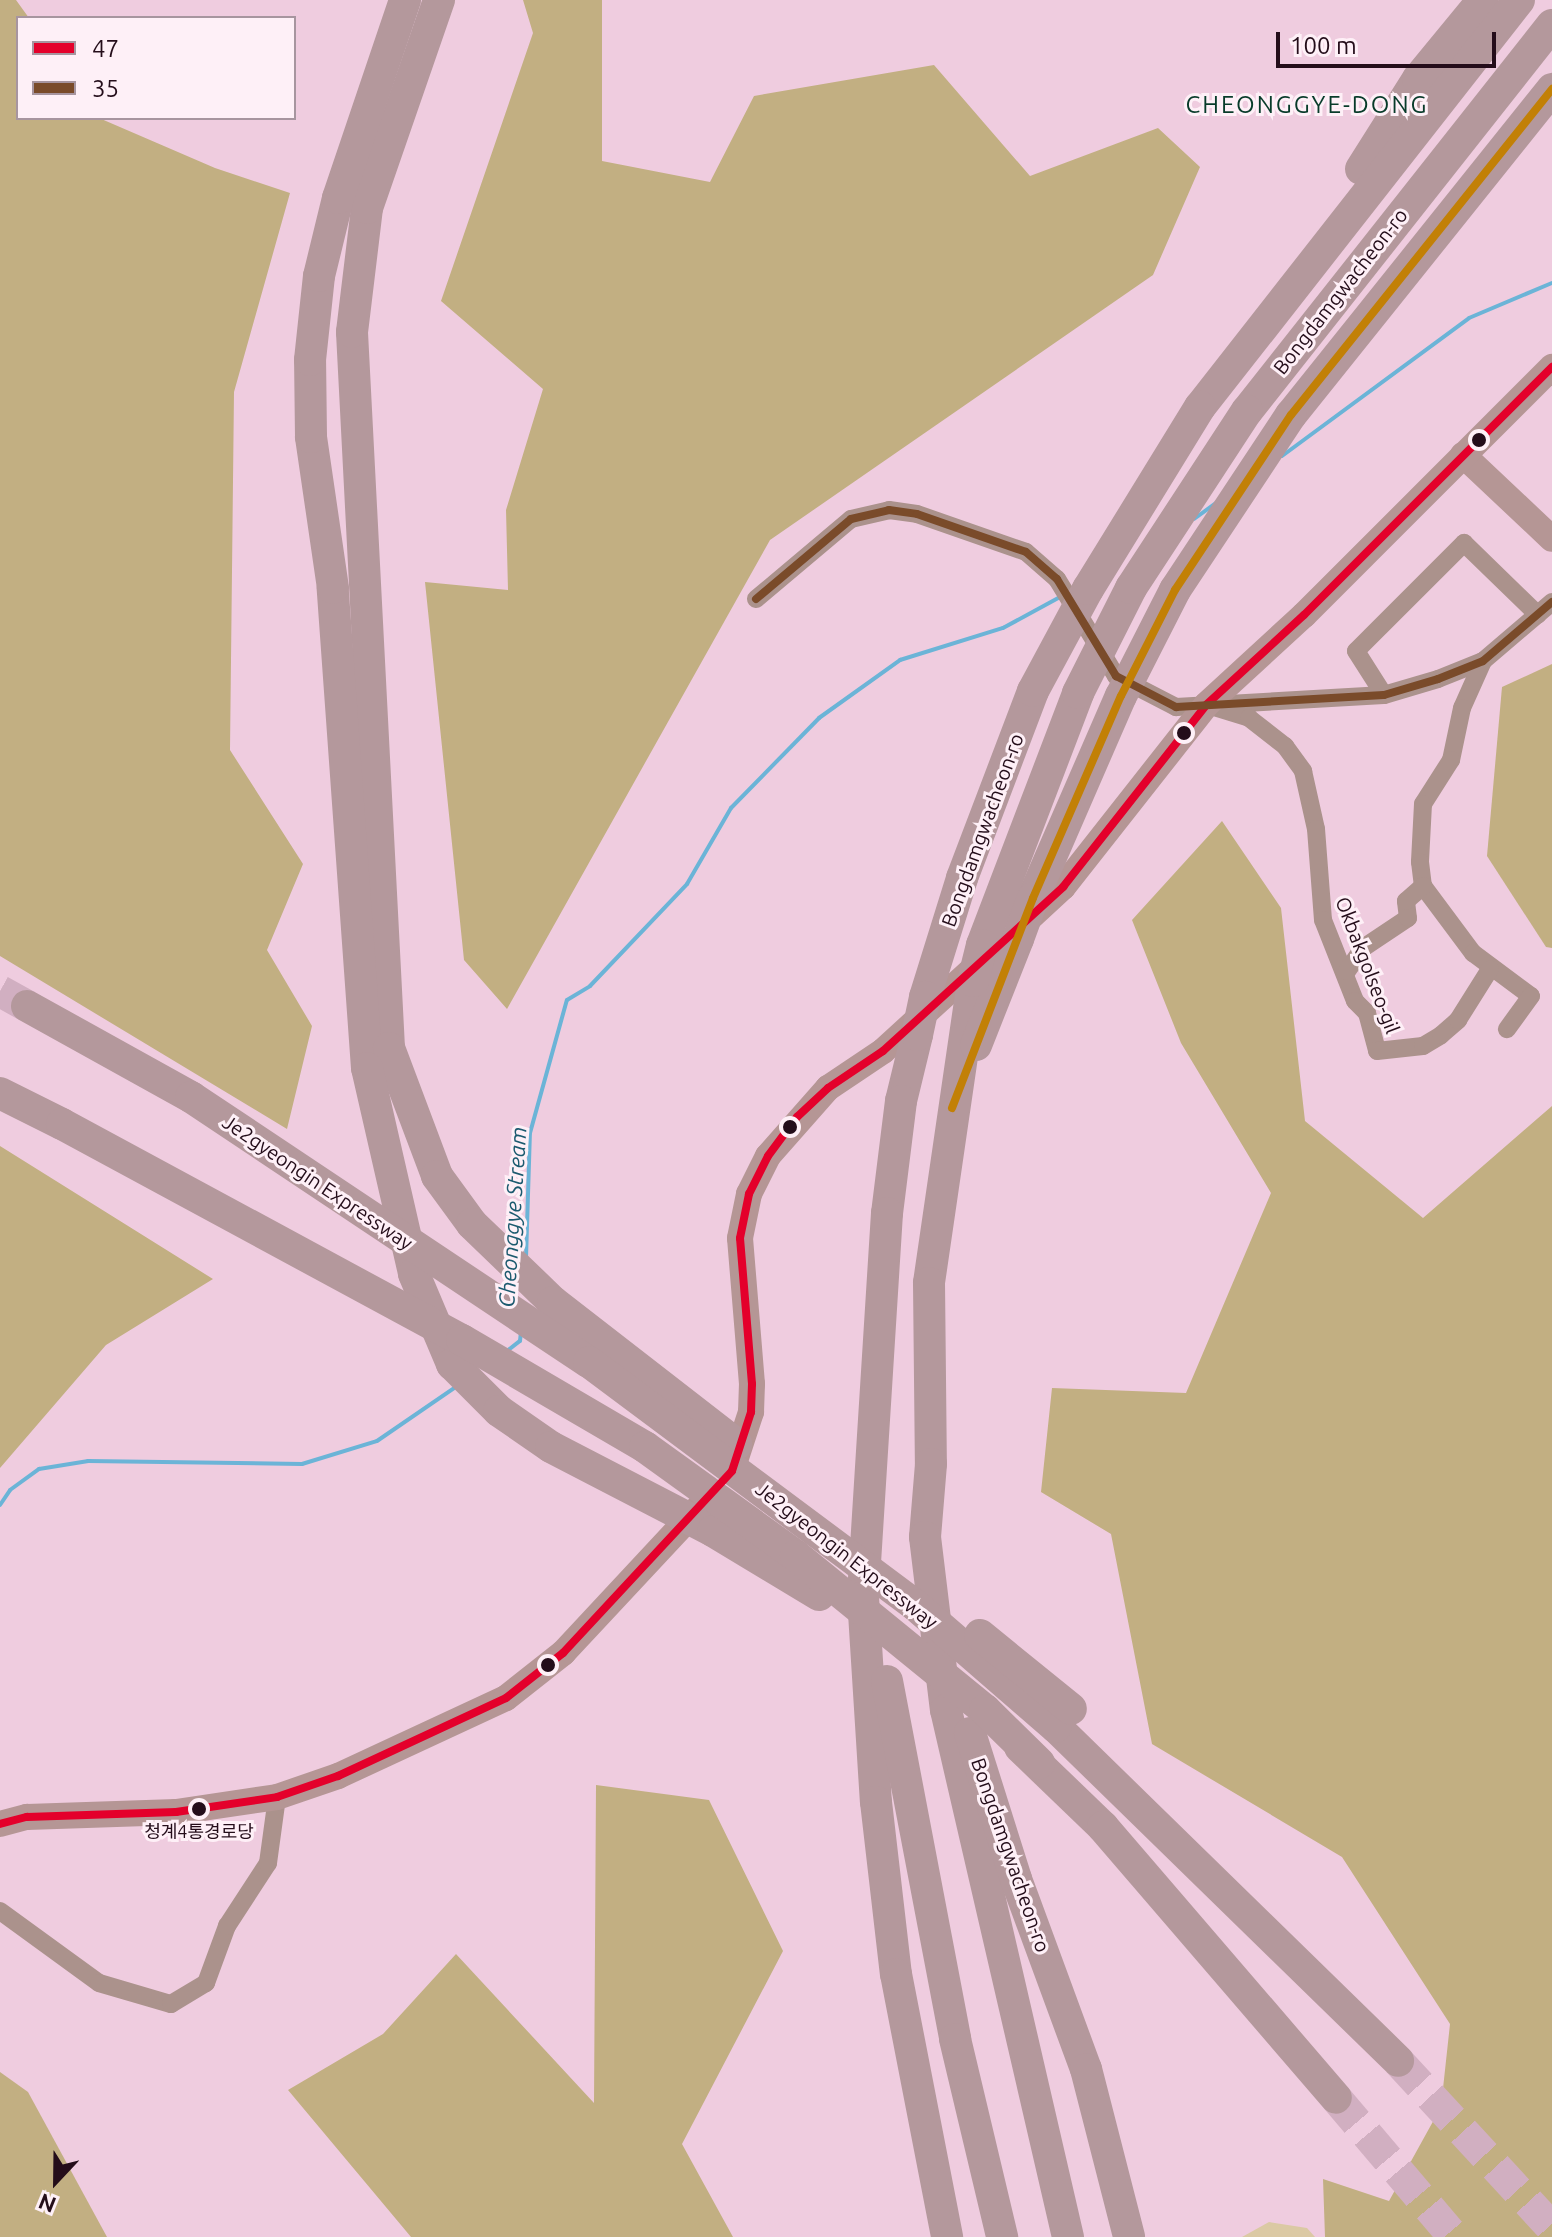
<!DOCTYPE html>
<meta charset="utf-8">
<style>
body{margin:0}
#map{position:relative;width:1552px;height:2237px;overflow:hidden;background:#efccdf;font-family:Ubuntu,"Noto Sans KR",sans-serif}
div>[style]{position:absolute}
[style*='--x']{left:calc(var(--x)*1px);top:calc(var(--y)*1px);width:calc(var(--w)*1px);rotate:calc(var(--a)*1deg)}
.green>*{inset:0;background:#dbc9a4}
.forest>*{inset:0;background:#c2af82}
.stream>*{height:4px;margin:-2px;padding:0 2px;transform-origin:2px;border-radius:2px;background:#6bb4d7}
.highway-tunnel>*{height:32px;margin-top:-16px;transform-origin:0;background:repeating-linear-gradient(90deg,#d1afc1 0 32px,transparent 0 48px)}
.street>*{height:18px;margin:-9px;padding:0 9px;transform-origin:9px;border-radius:9px;background:#ab928c}
.secondary>*{height:26px;margin:-13px;padding:0 13px;transform-origin:13px;border-radius:13px;background:#b59695}
.highway>*{height:32px;margin:-16px;padding:0 16px;transform-origin:16px;border-radius:16px;background:#b4989c}
.highway-bridge>*{height:32px;margin:-16px;padding:0 16px;transform-origin:16px;border-radius:16px;background:#b4989c}
.bus-1>*{height:8px;margin:-4px;padding:0 4px;transform-origin:4px;border-radius:4px;background:#e4002b}
.bus-2>*{height:8px;margin:-4px;padding:0 4px;transform-origin:4px;border-radius:4px;background:#7a4b2a}
.bus-3>*{height:8px;margin:-4px;padding:0 4px;transform-origin:4px;border-radius:4px;background:#c28006}
.dots>*{width:22px;height:22px;translate:-50% -50%;box-sizing:border-box;border:4px solid #fef0f7;border-radius:50%}
span{translate:-50% -50%;white-space:nowrap;text-align:center;line-height:1.15;-webkit-text-stroke:6px #fef0f7;paint-order:stroke}
.bus-label{font-size:18px;color:#240d1a}
.street-label{font-size:20px;color:#240d1a}
.water-label{font-size:22px;color:#1c5a6f;font-style:italic}
.quarter-label{font-size:24px;color:#083b2a;letter-spacing:2px}
.legend{position:absolute;left:16px;top:16px;width:280px;height:104px;box-sizing:border-box;background:#fef0f7;border:2px solid #a7959f;margin:0;padding:10px 14px;list-style:none;font-size:24px;color:#240d1a}
.legend li{display:flex;align-items:center;gap:16px;height:40px}
.legend b{width:40px;border:2px solid #a7959f}
.north{position:absolute;left:16px;top:2141px;width:80px;height:80px;-webkit-text-stroke:6px #fef0f7;paint-order:stroke;rotate:202deg;font-size:22px;font-weight:700;line-height:32px;text-align:center;color:#240d1a}
.north::after{content:'';display:block;margin:auto;width:28px;height:36px;background:#240d1a;clip-path:polygon(50% 0,100% 100%,50% 72%,0 100%)}
.scale{position:absolute;left:1276px;top:32px;width:220px;height:36px;box-sizing:border-box;border:4px solid #240d1a;border-top:0;padding-left:10px;font-size:24px;line-height:28px;white-space:nowrap;color:#240d1a;-webkit-text-stroke:6px #fef0f7;paint-order:stroke}
</style>
<div id="map">
<div class="green">
<div style="clip-path:polygon(1269px 2222px,1307px 2228px,1315px 2237px,1242px 2237px)"></div>
</div>
<div class="forest">
<div style="clip-path:polygon(0 0,16px 0,29px 18px,18px 18px,18px 118px,99px 118px,215px 168px,290px 193px,234px 392px,230px 750px,303px 864px,267px 950px,312px 1026px,287px 1129px,0 956px)"></div>
<div style="clip-path:polygon(523px 0,602px 0,602px 161px,710px 182px,754px 96px,934px 65px,1030px 176px,1158px 128px,1200px 167px,1153px 275px,770px 540px,507px 1009px,464px 960px,425px 582px,508px 590px,506px 510px,543px 389px,441px 301px,533px 33px)"></div>
<div style="clip-path:polygon(1552px 664px,1552px 948px,1546px 947px,1487px 856px,1502px 687px)"></div>
<div style="clip-path:polygon(1222px 821px,1281px 908px,1305px 1121px,1423px 1218px,1552px 1106px,1552px 2237px,1325px 2237px,1323px 2179px,1389px 2201px,1441px 2107px,1450px 2024px,1342px 1857px,1152px 1744px,1111px 1534px,1041px 1492px,1052px 1388px,1186px 1393px,1271px 1193px,1181px 1043px,1132px 920px)"></div>
<div style="clip-path:polygon(0 1146px,213px 1279px,106px 1345px,0 1468px)"></div>
<div style="clip-path:polygon(596px 1785px,709px 1800px,783px 1951px,682px 2144px,733px 2237px,411px 2237px,288px 2090px,383px 2034px,456px 1954px,594px 2103px)"></div>
<div style="clip-path:polygon(0 2072px,28px 2092px,107px 2237px,0 2237px)"></div>
</div>
<div class="stream">
<div style="--x:1282;--y:456;--w:232;--a:-36.4"></div>
<div style="--x:1469;--y:318;--w:90;--a:-22.9"></div>
<div style="--x:1194;--y:519;--w:27;--a:-36"></div>
<div style="--x:526;--y:1258;--w:125;--a:-88.2"></div>
<div style="--x:530;--y:1133;--w:138;--a:-74.5"></div>
<div style="--x:567;--y:1000;--w:27;--a:-31"></div>
<div style="--x:590;--y:986;--w:141;--a:-46.4"></div>
<div style="--x:687;--y:884;--w:88;--a:-59.9"></div>
<div style="--x:731;--y:808;--w:126;--a:-45.6"></div>
<div style="--x:819;--y:718;--w:100;--a:-35.6"></div>
<div style="--x:900;--y:660;--w:108;--a:-17.3"></div>
<div style="--x:1003;--y:628;--w:67;--a:-28.5"></div>
<div style="--x:507;--y:1351;--w:16;--a:-38"></div>
<div style="--x:520;--y:1341;--w:10;--a:-84"></div>
<div style="--x:0;--y:1505;--w:18;--a:-56"></div>
<div style="--x:10;--y:1490;--w:36;--a:-36"></div>
<div style="--x:39;--y:1469;--w:50;--a:-9.3"></div>
<div style="--x:88;--y:1461;--w:214;--a:0.8"></div>
<div style="--x:302;--y:1464;--w:78;--a:-17"></div>
<div style="--x:377;--y:1441;--w:97;--a:-34.5"></div>
</div>
<div class="highway-tunnel">
<div style="--x:0;--y:991;--w:31;--a:29"></div>
<div style="--x:1398;--y:2061;--w:227;--a:47.3"></div>
<div style="--x:1336;--y:2098;--w:182;--a:49.7"></div>
</div>
<div class="street">
<div style="--x:756;--y:599;--w:124;--a:-40.1"></div>
<div style="--x:851;--y:519;--w:39;--a:-13"></div>
<div style="--x:889;--y:510;--w:28;--a:8"></div>
<div style="--x:917;--y:514;--w:115;--a:19.2"></div>
<div style="--x:1026;--y:552;--w:41;--a:41.1"></div>
<div style="--x:1057;--y:579;--w:114;--a:58.7"></div>
<div style="--x:1116;--y:676;--w:68;--a:27.3"></div>
<div style="--x:1176;--y:707;--w:208;--a:-3.3"></div>
<div style="--x:1384;--y:695;--w:56;--a:-16.5"></div>
<div style="--x:1438;--y:679;--w:48;--a:-21.8"></div>
<div style="--x:1483;--y:661;--w:91;--a:-40.5"></div>
<div style="--x:1483;--y:661;--w:51;--a:114.1"></div>
<div style="--x:1462;--y:708;--w:53;--a:101.9"></div>
<div style="--x:1451;--y:760;--w:52;--a:122.5"></div>
<div style="--x:1423;--y:804;--w:58;--a:93"></div>
<div style="--x:1420;--y:862;--w:24;--a:83"></div>
<div style="--x:1423;--y:886;--w:84;--a:53.3"></div>
<div style="--x:1473;--y:953;--w:72;--a:36.6"></div>
<div style="--x:1531;--y:996;--w:41;--a:126"></div>
<div style="--x:1384;--y:695;--w:52;--a:-122.5"></div>
<div style="--x:1356;--y:651;--w:153;--a:-45"></div>
<div style="--x:1464;--y:543;--w:103;--a:44.2"></div>
<div style="--x:1217;--y:708;--w:34;--a:17"></div>
<div style="--x:1249;--y:718;--w:46;--a:37.9"></div>
<div style="--x:1285;--y:746;--w:31;--a:54"></div>
<div style="--x:1303;--y:771;--w:59;--a:77.4"></div>
<div style="--x:1316;--y:829;--w:91;--a:85.6"></div>
<div style="--x:1323;--y:920;--w:87;--a:68.4"></div>
<div style="--x:1355;--y:1001;--w:17;--a:45"></div>
<div style="--x:1367;--y:1013;--w:39;--a:75"></div>
<div style="--x:1377;--y:1051;--w:46;--a:-6.2"></div>
<div style="--x:1423;--y:1046;--w:21;--a:-31"></div>
<div style="--x:1441;--y:1035;--w:23;--a:-41"></div>
<div style="--x:1458;--y:1020;--w:60;--a:-57.9"></div>
<div style="--x:1347;--y:971;--w:28;--a:-55"></div>
<div style="--x:1363;--y:948;--w:54;--a:-33.7"></div>
<div style="--x:1408;--y:918;--w:17;--a:-97"></div>
<div style="--x:1406;--y:901;--w:23;--a:-41"></div>
<div style="--x:0;--y:1911;--w:122;--a:36"></div>
<div style="--x:99;--y:1983;--w:75;--a:16.3"></div>
<div style="--x:171;--y:2004;--w:41;--a:-31"></div>
<div style="--x:206;--y:1983;--w:61;--a:-69.8"></div>
<div style="--x:227;--y:1926;--w:75;--a:-56.9"></div>
<div style="--x:268;--y:1863;--w:67;--a:-82.2"></div>
</div>
<div class="secondary">
<div style="--x:1463;--y:455;--w:122;--a:43.3"></div>
<div style="--x:1024;--y:923;--w:53;--a:-42.7"></div>
<div style="--x:1063;--y:887;--w:231;--a:-51.8"></div>
<div style="--x:1206;--y:705;--w:133;--a:-42.6"></div>
<div style="--x:1304;--y:615;--w:351;--a:-45"></div>
<div style="--x:734;--y:1464;--w:55;--a:-71.9"></div>
<div style="--x:751;--y:1412;--w:28;--a:-88"></div>
<div style="--x:752;--y:1384;--w:146;--a:-94.7"></div>
<div style="--x:740;--y:1238;--w:45;--a:-78.4"></div>
<div style="--x:749;--y:1194;--w:42;--a:-63.4"></div>
<div style="--x:768;--y:1156;--w:91;--a:-48.6"></div>
<div style="--x:828;--y:1088;--w:66;--a:-33.9"></div>
<div style="--x:883;--y:1051;--w:135;--a:-42.3"></div>
<div style="--x:0;--y:1824;--w:28;--a:-15"></div>
<div style="--x:27;--y:1817;--w:149;--a:-1.9"></div>
<div style="--x:176;--y:1812;--w:102;--a:-8.4"></div>
<div style="--x:277;--y:1797;--w:65;--a:-19"></div>
<div style="--x:338;--y:1776;--w:185;--a:-24.9"></div>
<div style="--x:506;--y:1698;--w:73;--a:-38.3"></div>
<div style="--x:563;--y:1653;--w:201;--a:-47"></div>
</div>
<div class="highway">
<div style="--x:1361;--y:169;--w:107;--a:-57.7"></div>
<div style="--x:1418;--y:79;--w:102;--a:-50.6"></div>
<div style="--x:1200;--y:407;--w:517;--a:-51.91"></div>
<div style="--x:1247;--y:411;--w:492;--a:-51.7"></div>
<div style="--x:1291;--y:415;--w:418;--a:-51.3"></div>
<div style="--x:1033;--y:898;--w:220;--a:-66.5"></div>
<div style="--x:982;--y:945;--w:270;--a:-69.1"></div>
<div style="--x:973;--y:981;--w:305;--a:98.3"></div>
<div style="--x:929;--y:1283;--w:181;--a:89.4"></div>
<div style="--x:931;--y:1464;--w:73;--a:94.7"></div>
<div style="--x:925;--y:1537;--w:174;--a:83.1"></div>
<div style="--x:946;--y:1710;--w:541;--a:76.97"></div>
<div style="--x:925;--y:997;--w:125;--a:-72.7"></div>
<div style="--x:962;--y:878;--w:200;--a:-69.2"></div>
<div style="--x:27;--y:1006;--w:188;--a:29"></div>
<div style="--x:917;--y:1035;--w:68;--a:103.6"></div>
<div style="--x:901;--y:1101;--w:113;--a:97.1"></div>
<div style="--x:887;--y:1213;--w:385;--a:93.6"></div>
<div style="--x:863;--y:1597;--w:205;--a:86.4"></div>
<div style="--x:876;--y:1802;--w:173;--a:83.4"></div>
<div style="--x:896;--y:1974;--w:268;--a:79"></div>
<div style="--x:976;--y:1045;--w:114;--a:-68.4"></div>
<div style="--x:389;--y:1048;--w:717;--a:-92.96"></div>
<div style="--x:352;--y:332;--w:125;--a:-83.1"></div>
<div style="--x:367;--y:208;--w:220;--a:-70.9"></div>
<div style="--x:367;--y:1068;--w:481;--a:-94.1"></div>
<div style="--x:333;--y:588;--w:153;--a:-98.3"></div>
<div style="--x:311;--y:437;--w:77;--a:-90.7"></div>
<div style="--x:310;--y:360;--w:84;--a:-83.9"></div>
<div style="--x:319;--y:276;--w:80;--a:-76.3"></div>
<div style="--x:338;--y:198;--w:209;--a:-71.3"></div>
<div style="--x:0;--y:1093;--w:69;--a:26.6"></div>
<div style="--x:887;--y:1681;--w:364;--a:79.2"></div>
<div style="--x:955;--y:2039;--w:204;--a:76.6"></div>
<div style="--x:1056;--y:1727;--w:478;--a:44.3"></div>
<div style="--x:970;--y:1733;--w:153;--a:72.5"></div>
<div style="--x:1016;--y:1879;--w:202;--a:69.8"></div>
<div style="--x:1086;--y:2069;--w:173;--a:75.6"></div>
<div style="--x:1020;--y:1747;--w:115;--a:43.9"></div>
<div style="--x:1103;--y:1827;--w:357;--a:49.3"></div>
</div>
<div class="highway-bridge">
<div style="--x:1033;--y:691;--w:116;--a:-61.7"></div>
<div style="--x:1088;--y:589;--w:214;--a:-58.4"></div>
<div style="--x:1078;--y:693;--w:118;--a:-63.2"></div>
<div style="--x:1131;--y:588;--w:212;--a:-56.8"></div>
<div style="--x:1121;--y:696;--w:119;--a:-63"></div>
<div style="--x:1175;--y:590;--w:210;--a:-56.5"></div>
<div style="--x:1018;--y:939;--w:44;--a:-69.9"></div>
<div style="--x:973;--y:981;--w:37;--a:-76"></div>
<div style="--x:917;--y:1035;--w:39;--a:-78"></div>
<div style="--x:389;--y:1048;--w:137;--a:69.4"></div>
<div style="--x:437;--y:1176;--w:59;--a:53.9"></div>
<div style="--x:472;--y:1224;--w:112;--a:43.9"></div>
<div style="--x:553;--y:1302;--w:232;--a:37.8"></div>
<div style="--x:367;--y:1068;--w:211;--a:77.1"></div>
<div style="--x:414;--y:1274;--w:98;--a:67.1"></div>
<div style="--x:452;--y:1364;--w:66;--a:45"></div>
<div style="--x:499;--y:1411;--w:63;--a:34.7"></div>
<div style="--x:551;--y:1447;--w:182;--a:27.4"></div>
<div style="--x:713;--y:1531;--w:124;--a:31.1"></div>
<div style="--x:191;--y:1097;--w:478;--a:33.7"></div>
<div style="--x:589;--y:1362;--w:407;--a:36.7"></div>
<div style="--x:915;--y:1605;--w:186;--a:40.9"></div>
<div style="--x:62;--y:1124;--w:455;--a:28.4"></div>
<div style="--x:462;--y:1340;--w:212;--a:30.3"></div>
<div style="--x:645;--y:1447;--w:186;--a:35.8"></div>
<div style="--x:796;--y:1556;--w:244;--a:39.2"></div>
<div style="--x:985;--y:1710;--w:76;--a:44.5"></div>
<div style="--x:980;--y:1635;--w:117;--a:39.1"></div>
</div>
<div class="bus-1">
<div style="--x:0;--y:1824;--w:28;--a:-15"></div>
<div style="--x:27;--y:1817;--w:149;--a:-1.9"></div>
<div style="--x:176;--y:1812;--w:102;--a:-8.4"></div>
<div style="--x:277;--y:1797;--w:65;--a:-19"></div>
<div style="--x:338;--y:1776;--w:185;--a:-24.9"></div>
<div style="--x:506;--y:1698;--w:73;--a:-38.3"></div>
<div style="--x:563;--y:1653;--w:248;--a:-47.1"></div>
<div style="--x:732;--y:1471;--w:62;--a:-72.1"></div>
<div style="--x:751;--y:1412;--w:28;--a:-88"></div>
<div style="--x:752;--y:1384;--w:146;--a:-94.7"></div>
<div style="--x:740;--y:1238;--w:45;--a:-78.4"></div>
<div style="--x:749;--y:1194;--w:42;--a:-63.4"></div>
<div style="--x:768;--y:1156;--w:49;--a:-53.4"></div>
<div style="--x:797;--y:1117;--w:42;--a:-43.1"></div>
<div style="--x:828;--y:1088;--w:66;--a:-33.9"></div>
<div style="--x:883;--y:1051;--w:244;--a:-42.3"></div>
<div style="--x:1063;--y:887;--w:231;--a:-51.8"></div>
<div style="--x:1206;--y:705;--w:133;--a:-42.6"></div>
<div style="--x:1304;--y:615;--w:351;--a:-45"></div>
</div>
<div class="bus-2">
<div style="--x:756;--y:599;--w:124;--a:-40.1"></div>
<div style="--x:851;--y:519;--w:39;--a:-13"></div>
<div style="--x:889;--y:510;--w:28;--a:8"></div>
<div style="--x:917;--y:514;--w:115;--a:19.2"></div>
<div style="--x:1026;--y:552;--w:41;--a:41.1"></div>
<div style="--x:1057;--y:579;--w:114;--a:58.7"></div>
<div style="--x:1116;--y:676;--w:68;--a:27.3"></div>
<div style="--x:1176;--y:707;--w:208;--a:-3.3"></div>
<div style="--x:1384;--y:695;--w:56;--a:-16.5"></div>
<div style="--x:1438;--y:679;--w:48;--a:-21.8"></div>
<div style="--x:1483;--y:661;--w:91;--a:-40.5"></div>
</div>
<div class="bus-3">
<div style="--x:952;--y:1108;--w:225;--a:-68.9"></div>
<div style="--x:1033;--y:898;--w:220;--a:-66.5"></div>
<div style="--x:1121;--y:696;--w:119;--a:-63"></div>
<div style="--x:1175;--y:590;--w:210;--a:-56.5"></div>
<div style="--x:1291;--y:415;--w:418;--a:-51.3"></div>
</div>
<div class="dots">
<div style="left:1479px;top:440px;background:#240d1a"></div>
<div style="left:1184px;top:733px;background:#240d1a"></div>
<div style="left:790px;top:1127px;background:#240d1a"></div>
<div style="left:548px;top:1665px;background:#240d1a"></div>
<div style="left:199px;top:1809px;background:#240d1a"></div>
</div>
<div class="bus-label">
<span style="left:199px;top:1831px">청계4통경로당</span>
</div>
<div class="street-label">
<span style="left:1340px;top:291px;rotate:-52deg">Bongdamgwacheon-ro</span>
<span style="left:982px;top:830px;rotate:-70deg">Bongdamgwacheon-ro</span>
<span style="left:1368px;top:965px;rotate:69deg">Okbakgolseo-gil</span>
<span style="left:318px;top:1182px;rotate:34deg">Je2gyeongin Expressway</span>
<span style="left:847px;top:1555px;rotate:38deg">Je2gyeongin Expressway</span>
<span style="left:1011px;top:1855px;rotate:71deg">Bongdamgwacheon-ro</span>
</div>
<div class="water-label">
<span style="left:512px;top:1217px;rotate:-86deg">Cheonggye Stream</span>
</div>
<div class="quarter-label">
<span style="left:1307px;top:105px">CHEONGGYE-DONG</span>
</div>
<ul class="legend">
<li><b style="height:10px;background:#e4002b"></b>47</li>
<li><b style="height:10px;background:#7a4b2a"></b>35</li>
</ul>
<div class="north">N</div>
<div class="scale">100 m</div>
</div>
